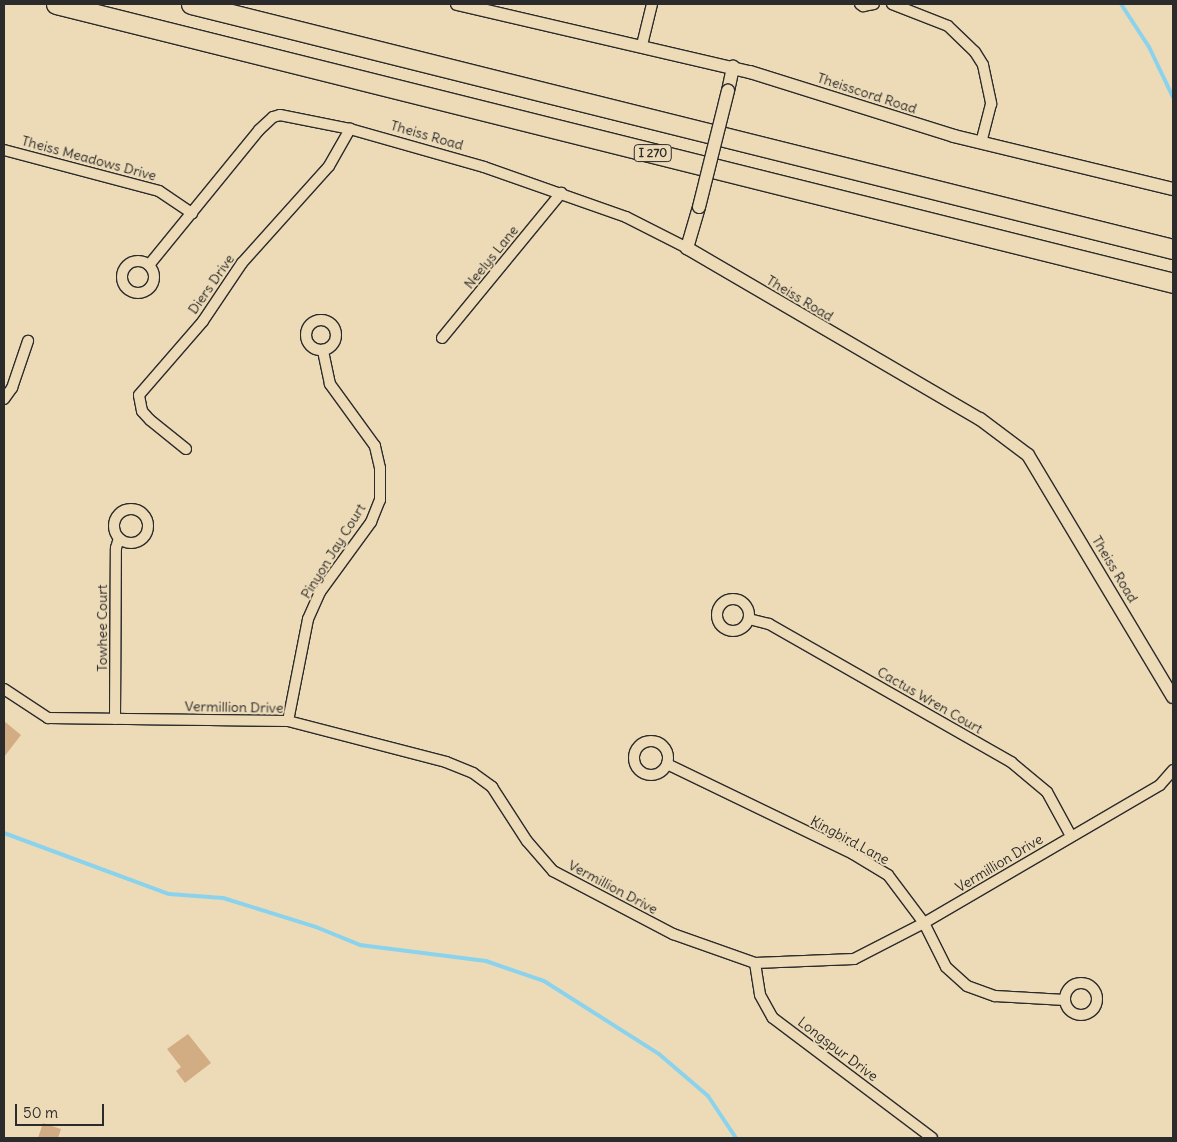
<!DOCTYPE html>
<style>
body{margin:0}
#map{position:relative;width:1177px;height:1142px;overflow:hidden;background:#eddbb8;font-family:Delius,sans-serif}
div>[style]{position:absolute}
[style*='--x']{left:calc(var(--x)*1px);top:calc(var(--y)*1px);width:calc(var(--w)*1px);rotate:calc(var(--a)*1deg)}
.stream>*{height:4px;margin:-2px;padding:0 2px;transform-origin:2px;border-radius:2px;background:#8bd3ed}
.building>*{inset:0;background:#d2ad84}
.roads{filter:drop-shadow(1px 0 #2b2b2b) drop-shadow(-1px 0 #2b2b2b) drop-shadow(0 1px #2b2b2b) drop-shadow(0 -1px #2b2b2b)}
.minor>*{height:10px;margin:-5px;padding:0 5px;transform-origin:5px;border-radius:5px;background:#eddbb8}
.minor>.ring{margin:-5px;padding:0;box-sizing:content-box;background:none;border:10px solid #eddbb8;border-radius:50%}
.tertiary>*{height:12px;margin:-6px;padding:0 6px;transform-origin:6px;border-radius:6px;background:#eddbb8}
.motorway>*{height:19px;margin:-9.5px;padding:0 9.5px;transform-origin:9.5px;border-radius:9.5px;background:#eddbb8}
.bridges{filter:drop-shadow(1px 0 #2b2b2b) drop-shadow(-1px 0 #2b2b2b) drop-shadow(0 1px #2b2b2b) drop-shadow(0 -1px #2b2b2b)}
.tertiary-bridge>*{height:12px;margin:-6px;padding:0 6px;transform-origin:6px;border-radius:6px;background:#eddbb8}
span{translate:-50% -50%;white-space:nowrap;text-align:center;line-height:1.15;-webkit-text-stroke:4px #eddbb8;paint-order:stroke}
.shield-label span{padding:1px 4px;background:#eddbb8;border:1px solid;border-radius:4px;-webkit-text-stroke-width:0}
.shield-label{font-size:12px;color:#2b2b2b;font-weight:700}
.street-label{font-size:14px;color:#2b2b2b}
.frame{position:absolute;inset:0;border:5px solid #2b2b2b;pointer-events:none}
.scale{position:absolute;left:15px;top:1104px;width:89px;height:22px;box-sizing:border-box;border:2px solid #2b2b2b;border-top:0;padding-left:6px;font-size:15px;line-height:18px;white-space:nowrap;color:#2b2b2b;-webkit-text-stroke:4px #eddbb8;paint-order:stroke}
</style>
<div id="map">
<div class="stream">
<div style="--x:1121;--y:4;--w:51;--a:56.9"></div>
<div style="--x:1149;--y:47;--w:55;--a:64.4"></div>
<div style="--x:4;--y:833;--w:176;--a:20.3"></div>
<div style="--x:169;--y:894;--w:54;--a:4.2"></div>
<div style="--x:223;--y:898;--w:97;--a:17.3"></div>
<div style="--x:316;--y:927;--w:48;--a:22.2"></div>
<div style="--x:360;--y:945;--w:127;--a:7.2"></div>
<div style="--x:486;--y:961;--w:61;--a:19"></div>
<div style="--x:544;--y:981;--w:136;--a:32.4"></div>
<div style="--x:659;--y:1054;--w:65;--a:40.6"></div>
<div style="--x:708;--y:1096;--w:50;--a:56.3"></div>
</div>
<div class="building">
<div style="clip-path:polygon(4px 721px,21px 735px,4px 757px)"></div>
<div style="clip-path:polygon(188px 1034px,211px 1063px,185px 1083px,176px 1071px,181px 1067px,167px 1049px)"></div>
<div style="clip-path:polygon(43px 1123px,61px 1129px,58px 1138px,38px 1138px)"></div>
</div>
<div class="roads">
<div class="minor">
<div style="--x:860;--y:4;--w:4;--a:34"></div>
<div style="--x:863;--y:6;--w:11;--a:-10"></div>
<div style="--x:892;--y:4;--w:60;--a:21.4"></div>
<div style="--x:948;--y:26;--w:37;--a:44"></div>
<div style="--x:975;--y:52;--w:15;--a:58"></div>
<div style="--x:983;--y:65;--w:40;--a:78"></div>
<div style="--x:991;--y:104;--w:40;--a:104.4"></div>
<div style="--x:642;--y:45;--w:42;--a:-76.3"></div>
<div style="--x:4;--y:150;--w:160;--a:14.8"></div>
<div style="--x:159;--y:191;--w:40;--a:34"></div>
<div class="ring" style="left:122px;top:261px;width:22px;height:22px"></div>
<div style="--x:149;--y:265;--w:174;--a:-50.8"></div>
<div style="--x:259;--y:130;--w:19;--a:-43"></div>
<div style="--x:273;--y:117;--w:7;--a:-16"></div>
<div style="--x:280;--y:115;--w:71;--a:11.3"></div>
<div style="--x:350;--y:129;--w:139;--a:15.8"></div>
<div style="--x:484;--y:167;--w:151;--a:19.4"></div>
<div style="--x:626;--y:217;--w:68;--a:26.9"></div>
<div class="ring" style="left:306px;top:320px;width:20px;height:20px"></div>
<div style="--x:442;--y:338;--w:188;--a:-50.6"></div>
<div style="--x:4;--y:399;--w:14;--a:-54"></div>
<div style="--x:12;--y:388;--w:50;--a:-71.2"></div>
<div style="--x:186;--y:449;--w:46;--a:-141.1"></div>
<div style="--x:150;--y:420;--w:12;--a:-132"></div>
<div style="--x:142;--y:411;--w:16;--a:-101"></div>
<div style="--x:139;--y:395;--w:98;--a:-49.1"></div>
<div style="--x:203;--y:321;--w:70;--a:-56.1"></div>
<div style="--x:242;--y:263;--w:130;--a:-48.1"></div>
<div style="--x:329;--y:166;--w:43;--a:-60.4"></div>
<div class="ring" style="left:114px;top:509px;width:24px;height:24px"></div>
<div class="ring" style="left:717px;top:599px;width:22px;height:22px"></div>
<div style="--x:749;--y:619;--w:21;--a:14"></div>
<div style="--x:769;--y:624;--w:279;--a:29.7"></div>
<div style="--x:1011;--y:762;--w:47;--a:39.8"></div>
<div style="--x:1047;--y:792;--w:50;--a:61.4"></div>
<div style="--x:4;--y:689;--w:53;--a:33.4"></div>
<div style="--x:48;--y:718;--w:240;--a:0.7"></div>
<div style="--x:288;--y:721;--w:163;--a:14.5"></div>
<div style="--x:446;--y:762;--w:29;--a:22"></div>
<div style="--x:473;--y:773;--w:24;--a:36"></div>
<div style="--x:492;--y:787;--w:64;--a:57.1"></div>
<div style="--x:527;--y:841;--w:40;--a:49"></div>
<div style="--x:553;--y:871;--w:136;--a:27.7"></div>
<div style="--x:673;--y:934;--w:87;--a:19.5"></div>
<div style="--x:755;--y:963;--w:99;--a:-2.3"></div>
<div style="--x:854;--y:959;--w:79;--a:-27.2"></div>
<div style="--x:924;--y:923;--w:273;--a:-30.3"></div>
<div style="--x:1160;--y:785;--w:20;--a:-49"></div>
<div style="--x:115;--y:719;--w:171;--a:-89.7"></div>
<div style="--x:116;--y:548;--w:10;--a:-73"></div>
<div style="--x:288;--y:721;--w:104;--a:-78.9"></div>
<div style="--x:308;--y:619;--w:30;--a:-66"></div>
<div style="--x:320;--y:592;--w:87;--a:-53.9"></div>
<div style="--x:371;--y:522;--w:24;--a:-68"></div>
<div style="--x:380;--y:500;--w:32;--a:-90"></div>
<div style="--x:380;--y:468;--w:23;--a:-103"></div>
<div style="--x:375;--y:446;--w:77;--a:-126"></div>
<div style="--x:330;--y:384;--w:35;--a:-102"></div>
<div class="ring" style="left:634px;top:741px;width:24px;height:24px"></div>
<div style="--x:667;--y:764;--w:207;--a:25.8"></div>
<div style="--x:853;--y:854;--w:41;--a:31"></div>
<div style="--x:888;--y:875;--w:60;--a:53.1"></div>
<div style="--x:924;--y:923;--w:49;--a:63.4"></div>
<div style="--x:946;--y:967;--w:28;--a:42"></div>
<div style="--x:967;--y:986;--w:30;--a:20"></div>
<div style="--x:995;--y:996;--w:70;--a:3.3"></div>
<div style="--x:755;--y:963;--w:32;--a:81"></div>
<div style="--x:760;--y:995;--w:26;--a:61"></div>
<div style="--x:773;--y:1018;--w:199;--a:37"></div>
<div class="ring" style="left:1065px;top:983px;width:22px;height:22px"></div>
</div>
<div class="tertiary">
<div style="--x:457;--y:4;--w:301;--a:13.1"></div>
<div style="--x:750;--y:72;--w:214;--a:17.4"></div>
<div style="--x:954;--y:136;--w:225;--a:13.6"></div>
<div style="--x:728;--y:91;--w:25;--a:-78"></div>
<div style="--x:699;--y:207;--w:43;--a:106.3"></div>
<div style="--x:687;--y:248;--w:339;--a:30.3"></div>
<div style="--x:980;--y:419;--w:60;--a:36.9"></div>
<div style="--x:1028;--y:455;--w:282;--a:59.1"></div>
</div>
<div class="motorway">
<div style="--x:56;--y:4;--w:1151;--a:14.02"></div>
<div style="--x:191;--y:4;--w:1012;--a:14.01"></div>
</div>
</div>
<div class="bridges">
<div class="tertiary-bridge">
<div style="--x:699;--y:207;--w:120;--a:-76"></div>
</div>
</div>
<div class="shield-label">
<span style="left:653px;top:153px">I 270</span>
</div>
<div class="street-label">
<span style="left:867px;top:93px;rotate:18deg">Theisscord Road</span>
<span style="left:427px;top:135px;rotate:16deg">Theiss Road</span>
<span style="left:89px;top:158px;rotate:15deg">Theiss Meadows Drive</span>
<span style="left:491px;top:257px;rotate:-51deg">Neelys Lane</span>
<span style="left:211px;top:284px;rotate:-55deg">Diers Drive</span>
<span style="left:800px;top:298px;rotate:31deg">Theiss Road</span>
<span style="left:333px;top:551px;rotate:-58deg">Pinyon Jay Court</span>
<span style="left:1115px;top:569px;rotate:59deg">Theiss Road</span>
<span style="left:102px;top:628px;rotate:-90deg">Towhee Court</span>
<span style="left:930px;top:700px;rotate:30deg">Cactus Wren Court</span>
<span style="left:234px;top:707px;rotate:1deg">Vermillion Drive</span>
<span style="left:850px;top:840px;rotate:28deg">Kingbird Lane</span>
<span style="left:999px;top:863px;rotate:-31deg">Vermillion Drive</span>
<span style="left:613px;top:887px;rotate:28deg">Vermillion Drive</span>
<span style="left:838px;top:1049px;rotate:37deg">Longspur Drive</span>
</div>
<div class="frame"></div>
<div class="scale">50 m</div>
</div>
